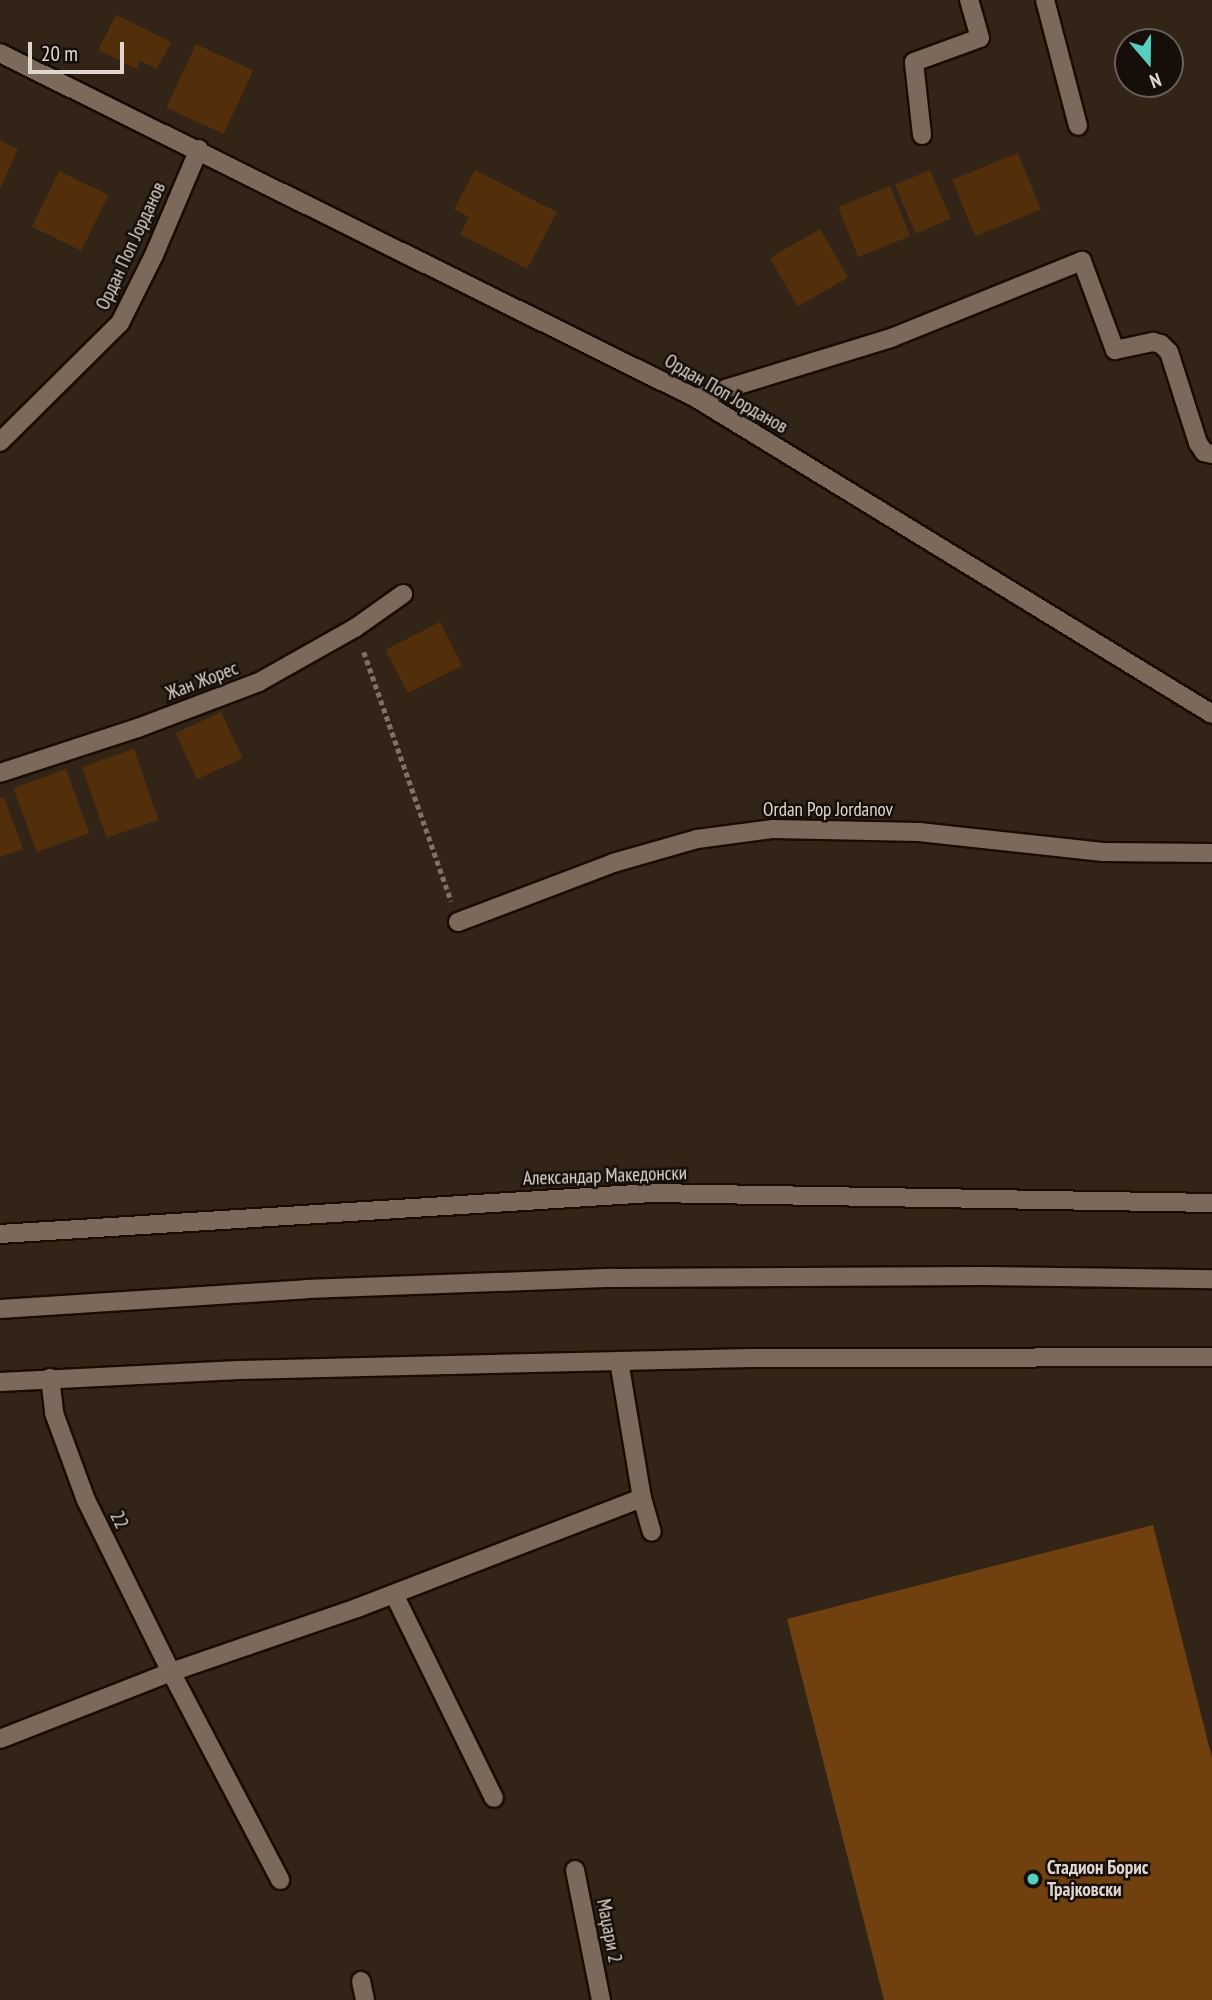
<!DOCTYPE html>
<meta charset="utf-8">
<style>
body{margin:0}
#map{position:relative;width:1212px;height:2000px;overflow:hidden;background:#322417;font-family:"PT Sans Narrow",sans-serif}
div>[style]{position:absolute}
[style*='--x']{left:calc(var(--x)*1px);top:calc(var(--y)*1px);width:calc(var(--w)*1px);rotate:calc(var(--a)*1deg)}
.green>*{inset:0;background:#70410f}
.building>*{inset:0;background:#522f0a;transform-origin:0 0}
.path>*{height:4.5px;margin-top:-2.25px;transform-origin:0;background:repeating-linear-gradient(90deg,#7f7368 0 5px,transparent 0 8.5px)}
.roads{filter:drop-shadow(2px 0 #190d03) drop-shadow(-2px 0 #190d03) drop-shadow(0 2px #190d03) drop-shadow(0 -2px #190d03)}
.minor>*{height:18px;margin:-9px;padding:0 9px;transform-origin:9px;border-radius:9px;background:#7b6a5c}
.tertiary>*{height:18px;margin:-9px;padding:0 9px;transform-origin:9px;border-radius:9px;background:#7b6a5c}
.dots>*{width:19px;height:19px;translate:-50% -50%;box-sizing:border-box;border:4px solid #150e09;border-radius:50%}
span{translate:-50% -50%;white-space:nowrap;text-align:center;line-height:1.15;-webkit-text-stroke:5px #150e09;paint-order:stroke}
.street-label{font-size:19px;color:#e0d6ce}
.poi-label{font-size:19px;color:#e0d6ce;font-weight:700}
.left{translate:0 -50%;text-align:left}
.north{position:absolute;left:1114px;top:28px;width:70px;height:70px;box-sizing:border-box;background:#150e09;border:2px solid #665e58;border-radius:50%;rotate:160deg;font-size:19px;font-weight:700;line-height:28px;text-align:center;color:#e0d6ce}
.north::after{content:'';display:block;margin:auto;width:24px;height:32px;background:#57cec2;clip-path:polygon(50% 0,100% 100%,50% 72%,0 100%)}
.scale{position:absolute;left:28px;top:42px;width:96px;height:32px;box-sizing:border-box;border:4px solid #e0d6ce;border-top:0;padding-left:9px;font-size:21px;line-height:24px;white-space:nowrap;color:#e0d6ce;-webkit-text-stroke:5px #150e09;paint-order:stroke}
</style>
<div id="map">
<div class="green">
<div style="clip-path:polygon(1153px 1525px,1212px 1758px,1212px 2000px,884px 2000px,787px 1619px)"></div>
</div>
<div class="building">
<div style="clip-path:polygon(116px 15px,171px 42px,157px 69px,140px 61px,137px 69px,98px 50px)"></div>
<div style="left:196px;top:44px;width:63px;height:70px;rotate:25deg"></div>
<div style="clip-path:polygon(0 141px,18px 149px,0 189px)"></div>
<div style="left:1018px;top:153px;width:61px;height:71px;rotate:68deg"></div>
<div style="clip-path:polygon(475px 170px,557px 212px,527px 269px,460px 234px,469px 217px,454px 209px)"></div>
<div style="left:930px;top:170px;width:53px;height:38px;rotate:67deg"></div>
<div style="left:59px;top:171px;width:55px;height:62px;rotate:26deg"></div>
<div style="left:890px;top:186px;width:54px;height:56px;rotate:68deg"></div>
<div style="left:820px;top:229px;width:56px;height:58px;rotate:60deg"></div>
<div style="left:440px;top:622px;width:49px;height:61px;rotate:63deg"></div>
<div style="left:221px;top:712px;width:51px;height:50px;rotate:65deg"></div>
<div style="left:134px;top:749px;width:75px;height:55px;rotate:71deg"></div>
<div style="left:66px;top:769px;width:68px;height:56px;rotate:70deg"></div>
<div style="clip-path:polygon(4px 797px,23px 849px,0 857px,0 798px)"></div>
</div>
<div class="path">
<div style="--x:364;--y:652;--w:264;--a:70.7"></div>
</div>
<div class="roads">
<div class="minor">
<div style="--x:1045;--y:0;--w:130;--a:75.3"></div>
<div style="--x:0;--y:53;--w:777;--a:26.37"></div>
<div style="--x:696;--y:398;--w:605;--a:31.48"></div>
<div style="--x:922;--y:135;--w:73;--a:-96.3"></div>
<div style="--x:914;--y:62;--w:70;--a:-20"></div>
<div style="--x:980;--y:38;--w:40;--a:-106"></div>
<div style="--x:696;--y:398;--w:204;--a:-17.1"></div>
<div style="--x:891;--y:338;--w:206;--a:-22"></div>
<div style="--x:1082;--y:261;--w:95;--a:69.7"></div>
<div style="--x:1115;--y:350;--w:39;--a:-12"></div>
<div style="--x:1153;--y:342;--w:8;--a:14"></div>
<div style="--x:1161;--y:344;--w:11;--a:45"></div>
<div style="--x:1169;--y:352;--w:96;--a:72.3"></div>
<div style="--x:1198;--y:443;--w:11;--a:56"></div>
<div style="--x:1204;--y:452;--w:8;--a:14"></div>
<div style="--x:0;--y:442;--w:169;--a:-44.8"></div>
<div style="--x:120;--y:323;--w:76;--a:-63.4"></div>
<div style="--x:154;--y:255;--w:115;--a:-67"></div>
<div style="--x:0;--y:773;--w:145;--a:-18.1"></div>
<div style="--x:138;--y:728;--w:129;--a:-20.8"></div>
<div style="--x:259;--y:682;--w:110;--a:-29.4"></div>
<div style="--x:355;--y:628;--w:59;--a:-35.3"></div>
<div style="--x:458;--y:922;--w:166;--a:-20.8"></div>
<div style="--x:613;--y:863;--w:87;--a:-15.9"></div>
<div style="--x:697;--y:839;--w:77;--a:-7.5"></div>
<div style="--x:773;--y:829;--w:146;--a:1.2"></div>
<div style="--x:919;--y:832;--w:185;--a:6.2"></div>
<div style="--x:1103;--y:852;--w:109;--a:0.5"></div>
<div style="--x:619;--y:1361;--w:139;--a:80.5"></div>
<div style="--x:50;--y:1378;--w:35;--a:83"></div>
<div style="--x:54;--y:1413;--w:93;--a:69.8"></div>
<div style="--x:86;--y:1500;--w:192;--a:63.7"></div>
<div style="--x:171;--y:1672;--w:235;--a:62.3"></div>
<div style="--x:0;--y:1382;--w:239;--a:-2.9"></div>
<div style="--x:239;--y:1370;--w:511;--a:-1.35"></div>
<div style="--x:750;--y:1358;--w:462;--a:-0.1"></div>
<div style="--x:394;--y:1594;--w:227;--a:63.9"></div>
<div style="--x:0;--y:1739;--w:184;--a:-21.4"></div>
<div style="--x:171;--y:1672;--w:197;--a:-19"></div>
<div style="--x:357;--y:1608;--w:305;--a:-21.1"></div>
<div style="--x:642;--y:1498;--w:35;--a:74"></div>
<div style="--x:575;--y:1870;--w:133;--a:78.7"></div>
<div style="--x:361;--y:1981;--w:19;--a:78"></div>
</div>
<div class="tertiary">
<div style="--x:0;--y:1234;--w:653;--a:-3.6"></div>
<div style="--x:652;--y:1193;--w:560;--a:1.02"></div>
<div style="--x:0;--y:1309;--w:307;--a:-3.7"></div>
<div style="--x:306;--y:1289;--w:306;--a:-2.1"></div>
<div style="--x:612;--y:1278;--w:371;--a:-0.3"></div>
<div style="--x:983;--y:1276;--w:229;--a:0.8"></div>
</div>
</div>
<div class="dots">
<div style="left:1033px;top:1879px;background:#57cec2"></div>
</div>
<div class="street-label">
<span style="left:131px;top:246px;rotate:-65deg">Ордан Поп Јорданов</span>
<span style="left:726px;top:394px;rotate:30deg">Ордан Поп Јорданов</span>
<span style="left:202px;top:681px;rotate:-21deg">Жан Жорес</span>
<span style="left:828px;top:810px">Ordan Pop Jordanov</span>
<span style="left:605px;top:1176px;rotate:-2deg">Александар Македонски</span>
<span style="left:119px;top:1520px;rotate:64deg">22</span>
<span style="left:609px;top:1931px;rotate:79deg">Маџари 2</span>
</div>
<div class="poi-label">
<span class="left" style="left:1047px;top:1879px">Стадион Борис<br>Трајковски</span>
</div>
<div class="north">N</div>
<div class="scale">20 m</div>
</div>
